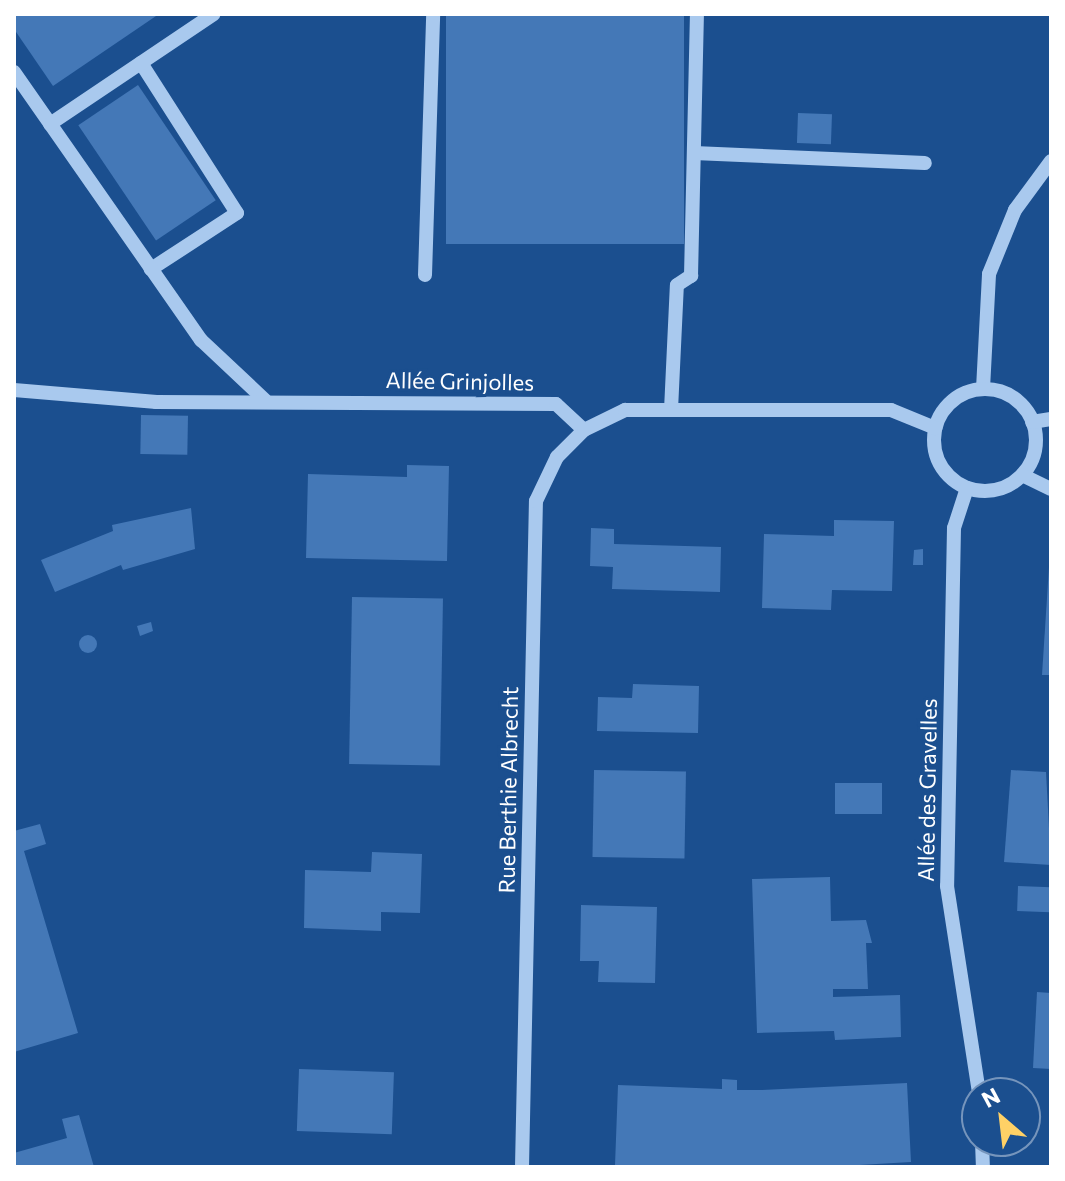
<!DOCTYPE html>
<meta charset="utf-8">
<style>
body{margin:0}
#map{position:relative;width:1065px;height:1181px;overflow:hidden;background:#1b4f8f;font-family:Commissioner,sans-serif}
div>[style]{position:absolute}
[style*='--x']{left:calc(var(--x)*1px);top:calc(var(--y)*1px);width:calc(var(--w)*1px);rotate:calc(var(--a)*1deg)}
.building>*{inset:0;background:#4478b7;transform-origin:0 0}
.round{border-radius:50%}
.minor>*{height:14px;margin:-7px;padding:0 7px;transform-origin:7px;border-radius:7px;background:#a9c9ee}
.minor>.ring{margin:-7px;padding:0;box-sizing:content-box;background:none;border:14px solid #a9c9ee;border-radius:50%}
span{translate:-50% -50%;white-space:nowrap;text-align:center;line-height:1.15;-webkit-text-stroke:6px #1b4f8f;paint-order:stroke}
.street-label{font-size:22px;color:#fff}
.frame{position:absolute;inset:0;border:16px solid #fff;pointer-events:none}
.north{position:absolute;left:961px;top:1077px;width:80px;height:80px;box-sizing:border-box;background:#1b4f8f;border:2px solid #7695bc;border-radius:50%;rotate:332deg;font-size:22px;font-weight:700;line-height:32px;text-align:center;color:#fff}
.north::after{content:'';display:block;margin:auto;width:28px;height:36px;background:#ffd166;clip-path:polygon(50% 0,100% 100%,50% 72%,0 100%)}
</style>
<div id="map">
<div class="building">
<div style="clip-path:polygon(14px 14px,159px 14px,53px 86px,14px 29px)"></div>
<div style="left:446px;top:14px;width:238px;height:230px"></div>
<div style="left:138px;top:85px;width:139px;height:72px;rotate:56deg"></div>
<div style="left:798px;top:113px;width:34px;height:30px;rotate:2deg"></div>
<div style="left:141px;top:415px;width:47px;height:39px;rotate:1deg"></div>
<div style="clip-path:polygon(407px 465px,449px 466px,447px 561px,306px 558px,308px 474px,407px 477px)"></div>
<div style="clip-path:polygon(191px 508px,195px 549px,123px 570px,121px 565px,55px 592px,41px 560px,113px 531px,112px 525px)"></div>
<div style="clip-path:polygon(834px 520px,894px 521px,892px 591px,832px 590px,831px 610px,762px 608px,764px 534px,834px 536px)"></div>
<div style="clip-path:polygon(591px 528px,614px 529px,614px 544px,721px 547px,720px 592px,612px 589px,613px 567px,590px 566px)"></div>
<div style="clip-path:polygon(923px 549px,923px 565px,913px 565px,914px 550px)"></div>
<div style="clip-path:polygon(1049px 567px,1051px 568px,1051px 675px,1042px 675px)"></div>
<div style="left:352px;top:597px;width:91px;height:167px;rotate:1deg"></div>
<div style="clip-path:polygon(151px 622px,153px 631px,140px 636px,137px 626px)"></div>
<div class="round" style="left:79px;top:635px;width:18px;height:18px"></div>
<div style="clip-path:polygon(633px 684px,699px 686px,698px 733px,597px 731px,598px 697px,632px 698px)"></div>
<div style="left:594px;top:770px;width:92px;height:87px;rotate:1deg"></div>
<div style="clip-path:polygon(1011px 770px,1046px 772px,1051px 865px,1004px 862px)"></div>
<div style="left:835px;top:783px;width:47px;height:31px"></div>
<div style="clip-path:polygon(40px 824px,46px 844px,24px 851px,78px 1033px,14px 1052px,14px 831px)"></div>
<div style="clip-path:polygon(372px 852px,422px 854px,420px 913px,381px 912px,381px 931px,304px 928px,305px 870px,371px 872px)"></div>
<div style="clip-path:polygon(830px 877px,831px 921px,866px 920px,872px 943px,866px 943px,868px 989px,833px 989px,833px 997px,900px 995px,901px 1037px,835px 1040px,834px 1031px,757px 1033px,752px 879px)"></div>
<div style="left:1018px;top:886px;width:33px;height:25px;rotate:2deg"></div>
<div style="clip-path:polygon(581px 905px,657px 907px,655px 983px,598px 982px,599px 961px,580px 961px)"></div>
<div style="clip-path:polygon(1037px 992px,1051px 993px,1051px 1069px,1033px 1068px)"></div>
<div style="left:299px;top:1069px;width:95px;height:62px;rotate:2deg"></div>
<div style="clip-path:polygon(722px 1079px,737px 1080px,737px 1090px,762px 1090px,907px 1083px,911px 1162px,825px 1167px,615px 1165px,618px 1085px,722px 1089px)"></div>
<div style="clip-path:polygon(79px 1115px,94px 1167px,14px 1167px,14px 1153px,67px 1138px,62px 1119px)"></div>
</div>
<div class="minor">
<div style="--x:141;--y:63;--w:178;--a:57.4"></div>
<div style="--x:237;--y:213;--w:103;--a:146.9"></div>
<div style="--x:14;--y:72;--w:327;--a:55.1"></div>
<div style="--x:201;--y:340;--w:88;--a:43.2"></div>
<div style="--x:50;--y:124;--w:197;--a:-33.9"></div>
<div style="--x:694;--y:153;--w:231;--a:2.5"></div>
<div style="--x:425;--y:275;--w:261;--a:-88.2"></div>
<div style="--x:983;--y:389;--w:115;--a:-87"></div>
<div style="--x:989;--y:274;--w:69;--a:-67.9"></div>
<div style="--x:1015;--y:210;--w:61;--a:-53.7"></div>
<div class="ring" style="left:934px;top:389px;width:88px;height:88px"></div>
<div style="--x:14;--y:390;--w:143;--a:4.8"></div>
<div style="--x:156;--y:402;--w:400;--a:0.3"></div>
<div style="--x:556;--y:404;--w:38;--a:43"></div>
<div style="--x:671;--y:410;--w:125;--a:-87.3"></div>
<div style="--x:677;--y:285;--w:17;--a:-33"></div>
<div style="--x:691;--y:276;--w:262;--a:-88.7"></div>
<div style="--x:1032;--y:422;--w:19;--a:-9"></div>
<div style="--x:1022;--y:475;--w:32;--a:26"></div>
<div style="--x:967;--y:488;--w:42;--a:108"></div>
<div style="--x:954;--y:528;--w:358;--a:91.1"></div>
<div style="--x:947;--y:886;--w:209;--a:81.2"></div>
<div style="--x:982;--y:1141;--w:26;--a:88"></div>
<div style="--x:522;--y:1167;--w:666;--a:-88.8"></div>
<div style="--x:536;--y:501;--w:49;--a:-64.5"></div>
<div style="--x:557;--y:457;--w:38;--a:-45"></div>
<div style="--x:584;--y:430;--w:46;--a:-26"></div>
<div style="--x:625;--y:410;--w:266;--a:0"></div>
<div style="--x:891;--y:410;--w:48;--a:22.2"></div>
</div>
<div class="street-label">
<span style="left:460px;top:381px;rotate:1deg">Allée Grinjolles</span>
<span style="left:508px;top:790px;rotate:-89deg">Rue Berthie Albrecht</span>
<span style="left:927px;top:790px;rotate:-89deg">Allée des Gravelles</span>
</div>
<div class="frame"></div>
<div class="north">N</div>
</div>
